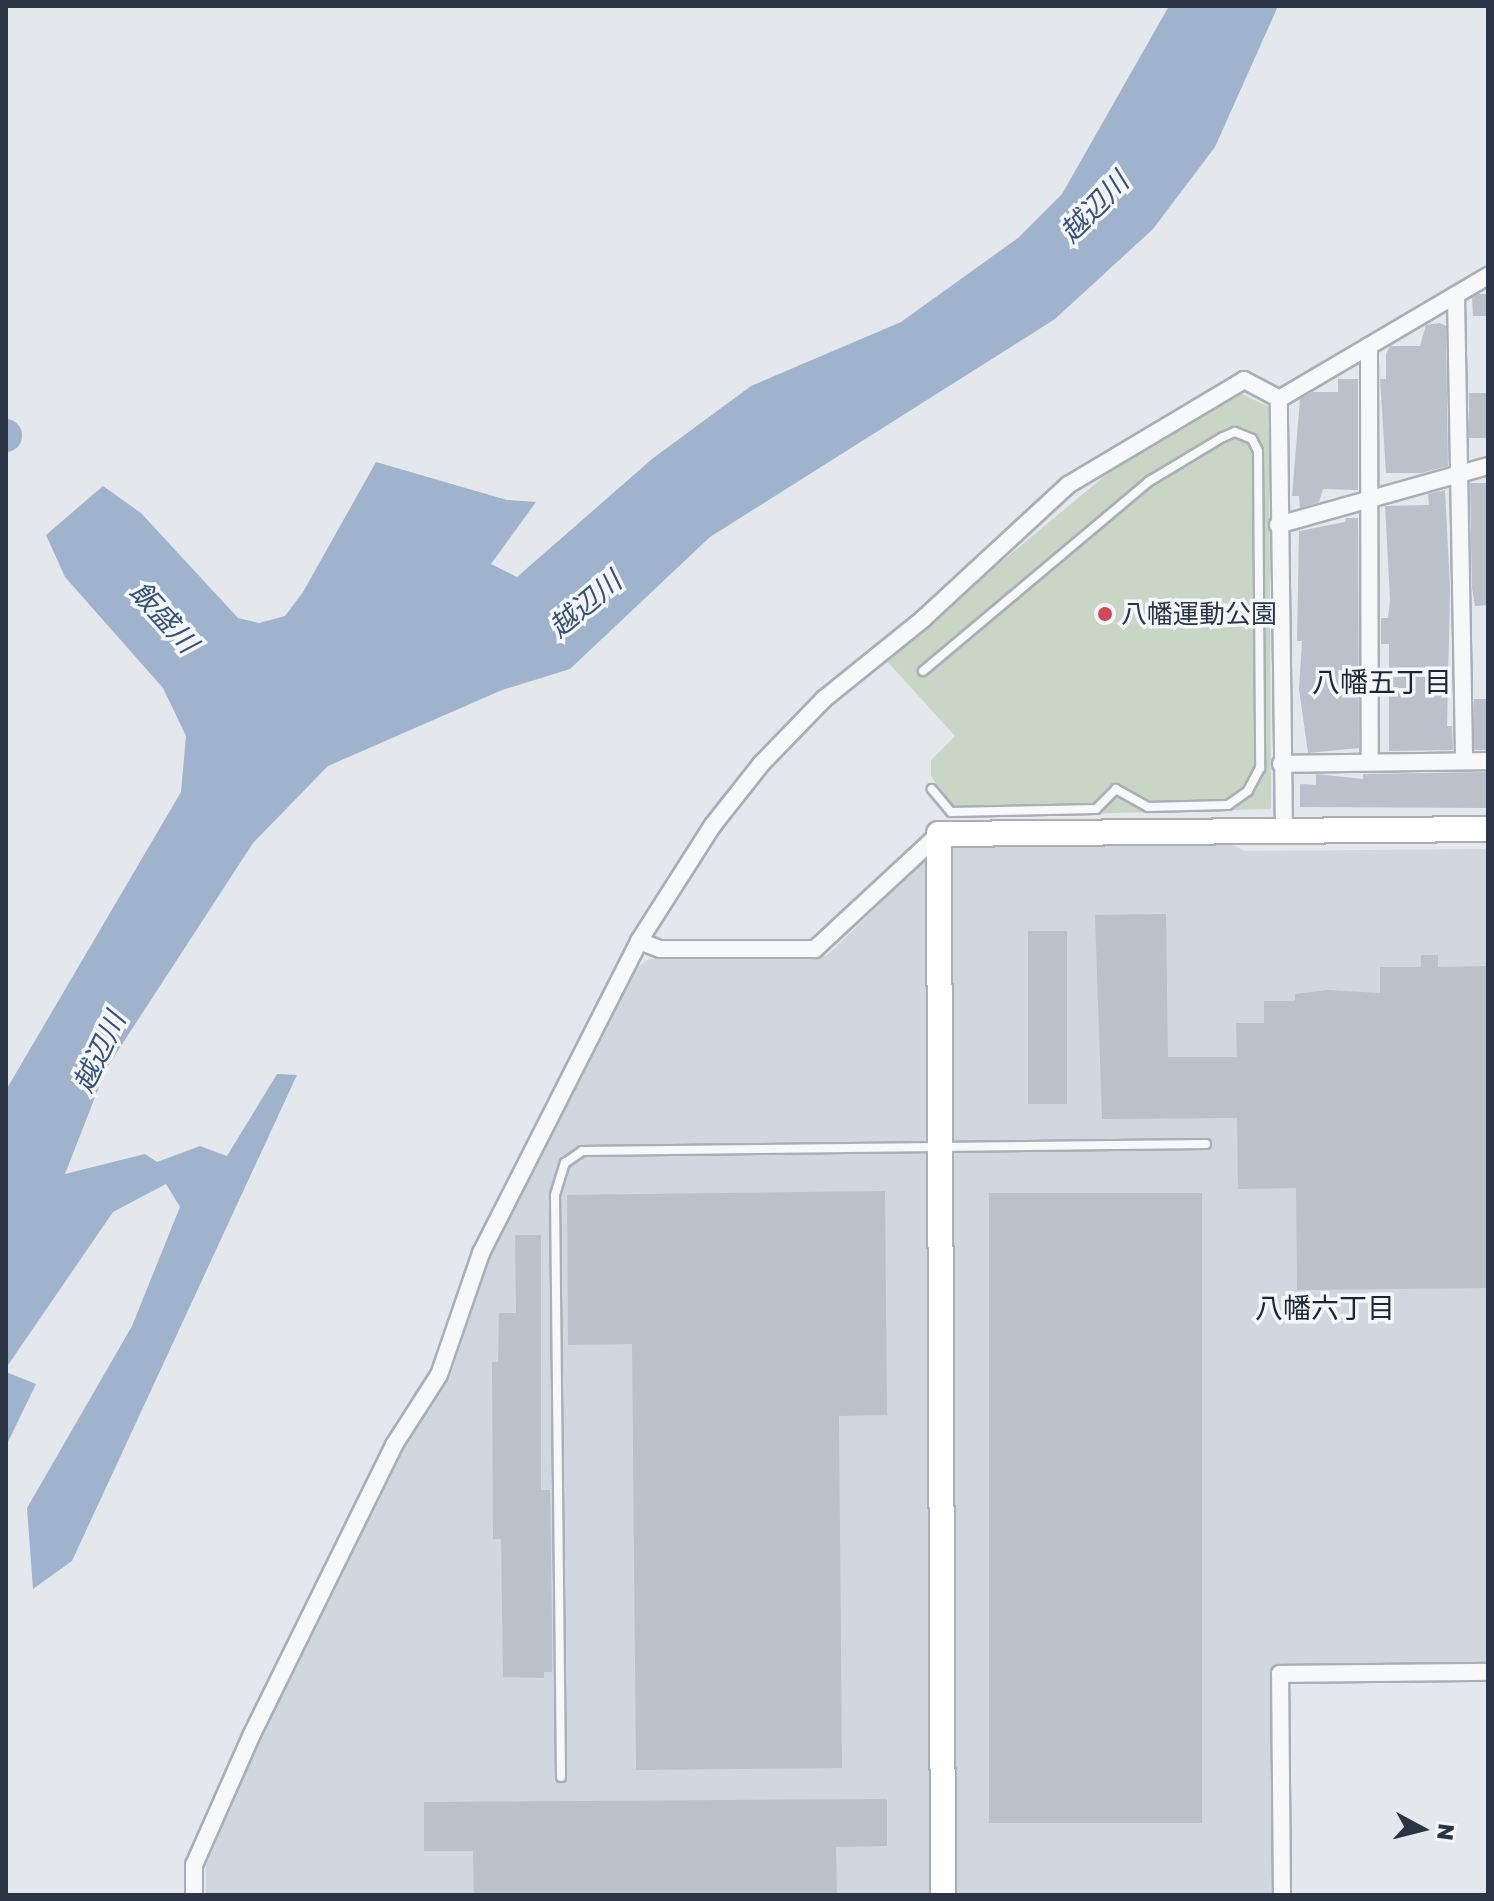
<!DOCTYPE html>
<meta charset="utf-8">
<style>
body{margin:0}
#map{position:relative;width:1494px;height:1901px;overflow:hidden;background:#e4e7ec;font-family:"Golos Text","Noto Sans JP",sans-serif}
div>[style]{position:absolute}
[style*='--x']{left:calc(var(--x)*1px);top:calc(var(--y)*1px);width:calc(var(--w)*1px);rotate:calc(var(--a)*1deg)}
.built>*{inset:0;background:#d2d6de}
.green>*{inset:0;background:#c9d6c5}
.water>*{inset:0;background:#9fb4cc}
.river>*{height:32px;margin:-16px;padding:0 16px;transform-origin:16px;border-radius:16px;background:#9fb4cc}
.building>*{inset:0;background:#bbc0ca;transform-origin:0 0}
.roads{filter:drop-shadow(2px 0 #a9aeb7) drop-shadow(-2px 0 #a9aeb7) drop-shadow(0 2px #a9aeb7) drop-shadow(0 -2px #a9aeb7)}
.lane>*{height:8px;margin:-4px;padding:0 4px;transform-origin:4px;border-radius:4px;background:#f7f8fa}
.street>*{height:16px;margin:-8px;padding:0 8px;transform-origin:8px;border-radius:8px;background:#f7f8fa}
.secondary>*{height:24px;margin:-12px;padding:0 12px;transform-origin:12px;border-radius:12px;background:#fff}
.dots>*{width:22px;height:22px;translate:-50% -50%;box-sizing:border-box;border:4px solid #f4f6f9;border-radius:50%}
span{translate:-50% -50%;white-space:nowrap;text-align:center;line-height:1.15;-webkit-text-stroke:7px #f4f6f9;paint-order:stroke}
.poi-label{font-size:26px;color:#2b3445}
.left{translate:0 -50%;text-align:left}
.water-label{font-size:28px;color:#34527a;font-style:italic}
.neighbourhood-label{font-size:28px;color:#1d2536}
.frame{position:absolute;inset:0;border:8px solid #2b3445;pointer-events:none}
.north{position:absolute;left:1382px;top:1789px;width:80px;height:80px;-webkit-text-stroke:6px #f4f6f9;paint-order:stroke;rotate:97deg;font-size:22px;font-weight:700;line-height:32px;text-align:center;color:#2b3445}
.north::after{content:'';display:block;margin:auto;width:28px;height:36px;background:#2b3445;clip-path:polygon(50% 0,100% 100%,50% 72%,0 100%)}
</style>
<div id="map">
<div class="built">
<div style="clip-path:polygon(1230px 844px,1245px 851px,1488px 849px,1488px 1666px,1273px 1669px,1274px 1895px,206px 1895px,206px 1865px,258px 1746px,404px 1449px,449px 1380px,490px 1257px,638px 967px,649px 959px,818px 959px,830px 953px,939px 845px)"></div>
</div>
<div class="green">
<div style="clip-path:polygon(1238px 392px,1269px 407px,1271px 809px,959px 817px,931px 776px,931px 760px,955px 736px,885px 659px,1132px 453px)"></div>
</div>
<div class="water">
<div style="clip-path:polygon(1169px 6px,1278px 6px,1215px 147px,1153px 229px,1055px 319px,710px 537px,570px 669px,502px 690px,328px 766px,253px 843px,106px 1069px,65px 1174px,145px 1154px,157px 1162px,200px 1146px,227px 1156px,277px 1074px,297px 1075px,72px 1561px,33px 1589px,27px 1508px,132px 1326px,180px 1207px,166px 1184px,113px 1212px,6px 1368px,6px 1090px,181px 792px,186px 736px,163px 688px,65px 577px,46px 535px,103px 486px,141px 513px,238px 618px,259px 623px,285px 616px,303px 592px,376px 462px,507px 500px,536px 502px,491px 564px,517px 577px,652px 459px,751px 386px,901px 322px,1018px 238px,1062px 194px)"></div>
<div style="clip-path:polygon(6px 1372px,36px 1384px,6px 1446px)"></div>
</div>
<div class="river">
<div style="--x:6;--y:435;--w:1;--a:90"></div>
</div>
<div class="building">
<div style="clip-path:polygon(1478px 294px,1488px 294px,1488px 316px,1473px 316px,1472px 298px)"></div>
<div style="clip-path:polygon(1440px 323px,1446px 326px,1448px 466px,1422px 473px,1386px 473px,1380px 379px,1386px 379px,1386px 354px,1390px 346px,1420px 346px,1426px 325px)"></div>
<div style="clip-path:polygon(1338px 379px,1358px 379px,1358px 490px,1323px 489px,1319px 502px,1300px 508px,1299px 496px,1292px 496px,1300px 399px,1313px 392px,1338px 392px)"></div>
<div style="left:1469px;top:393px;width:19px;height:45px"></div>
<div style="clip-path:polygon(1470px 483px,1488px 483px,1488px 605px,1475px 606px,1472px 588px)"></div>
<div style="clip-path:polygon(1445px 490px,1450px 588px,1447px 726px,1452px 726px,1453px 750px,1389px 751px,1389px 644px,1381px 644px,1381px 618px,1388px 618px,1390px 599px,1385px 506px,1429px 505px,1428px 494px)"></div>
<div style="clip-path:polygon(1346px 518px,1358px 518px,1359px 748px,1308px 753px,1299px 689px,1302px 641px,1297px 641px,1299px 531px,1345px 522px)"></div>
<div style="left:1474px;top:699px;width:14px;height:51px"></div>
<div style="clip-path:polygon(1488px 772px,1488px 808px,1300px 807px,1300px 784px,1316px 785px,1316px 774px,1363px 779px,1363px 774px)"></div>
<div style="clip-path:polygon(1166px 914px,1168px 1057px,1237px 1057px,1236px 1023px,1264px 1023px,1264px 1001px,1295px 1001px,1295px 994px,1328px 990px,1380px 993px,1380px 967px,1421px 967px,1421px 955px,1438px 955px,1438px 967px,1488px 966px,1488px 1288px,1297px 1290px,1296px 1188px,1238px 1189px,1237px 1118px,1102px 1119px,1095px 915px)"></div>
<div style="left:1028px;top:931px;width:39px;height:173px"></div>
<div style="clip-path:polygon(885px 1191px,887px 1415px,839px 1416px,842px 1768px,636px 1770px,632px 1344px,568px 1345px,567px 1195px)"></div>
<div style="left:1202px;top:1193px;width:630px;height:213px;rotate:90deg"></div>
<div style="clip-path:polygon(515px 1235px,541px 1235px,541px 1490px,550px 1490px,552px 1619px,552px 1672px,544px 1672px,544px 1678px,503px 1677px,501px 1539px,493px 1539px,492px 1362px,498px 1362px,499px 1313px,516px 1313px)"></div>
<div style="clip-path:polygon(887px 1799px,887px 1846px,836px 1847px,837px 1895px,474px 1895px,473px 1851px,424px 1851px,424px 1802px)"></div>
</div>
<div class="roads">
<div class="lane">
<div style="--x:923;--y:671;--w:294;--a:-40"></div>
<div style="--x:1148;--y:482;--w:87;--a:-31"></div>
<div style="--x:1223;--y:437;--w:13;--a:-23"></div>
<div style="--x:1235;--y:432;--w:18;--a:22"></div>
<div style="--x:1252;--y:439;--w:13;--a:63"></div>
<div style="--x:1258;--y:451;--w:317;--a:89.6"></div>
<div style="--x:1260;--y:768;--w:26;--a:118"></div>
<div style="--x:1248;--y:791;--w:24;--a:145"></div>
<div style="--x:1228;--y:805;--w:80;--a:178.6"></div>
<div style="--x:1148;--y:807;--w:37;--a:-151"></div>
<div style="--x:1116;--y:789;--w:28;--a:135"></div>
<div style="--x:1096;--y:809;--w:145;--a:178.8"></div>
<div style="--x:951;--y:812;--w:30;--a:-130"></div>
<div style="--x:561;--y:1777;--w:582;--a:-90.59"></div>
<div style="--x:555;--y:1195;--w:34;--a:-73"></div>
<div style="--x:565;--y:1163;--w:21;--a:-35"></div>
<div style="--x:582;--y:1151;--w:624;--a:-0.64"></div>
</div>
<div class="street">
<div style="--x:1456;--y:296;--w:465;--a:89"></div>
<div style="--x:1369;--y:346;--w:416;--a:89.9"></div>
<div style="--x:1278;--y:525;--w:218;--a:-15.7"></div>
<div style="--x:1281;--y:764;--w:207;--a:-0.8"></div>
<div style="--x:1284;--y:830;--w:431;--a:-90.7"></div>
<div style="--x:1279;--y:399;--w:243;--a:-30.5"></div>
<div style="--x:639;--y:941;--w:22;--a:21"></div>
<div style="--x:660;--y:949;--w:155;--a:0"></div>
<div style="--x:815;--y:949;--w:169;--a:-42.8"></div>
<div style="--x:194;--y:1895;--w:30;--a:-90"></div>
<div style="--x:194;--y:1865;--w:143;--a:-66.1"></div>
<div style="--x:252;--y:1734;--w:322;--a:-63.8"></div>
<div style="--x:394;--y:1445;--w:83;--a:-57.3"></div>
<div style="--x:439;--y:1375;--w:129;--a:-71"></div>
<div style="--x:481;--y:1253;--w:350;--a:-63.1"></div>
<div style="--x:639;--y:941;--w:138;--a:-57.5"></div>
<div style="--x:713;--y:825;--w:79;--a:-51.7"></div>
<div style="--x:762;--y:763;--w:89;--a:-45.9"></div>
<div style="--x:824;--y:699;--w:127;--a:-38.9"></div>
<div style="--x:923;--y:619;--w:197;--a:-42.7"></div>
<div style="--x:1068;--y:485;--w:205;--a:-30.8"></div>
<div style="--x:1244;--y:380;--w:40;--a:28"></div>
<div style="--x:1282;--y:1895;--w:221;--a:-90.5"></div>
<div style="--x:1280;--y:1674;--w:208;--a:-0.6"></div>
</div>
<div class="secondary">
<div style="--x:943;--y:1895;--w:1061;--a:-90.22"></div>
<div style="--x:939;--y:834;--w:549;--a:-0.52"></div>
</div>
</div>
<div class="dots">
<div style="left:1105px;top:614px;background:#d1495b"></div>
</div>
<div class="poi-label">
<span class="left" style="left:1121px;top:614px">八幡運動公園</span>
</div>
<div class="water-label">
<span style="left:1094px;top:207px;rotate:-46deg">越辺川</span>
<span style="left:585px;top:604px;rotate:-40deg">越辺川</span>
<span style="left:164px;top:617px;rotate:48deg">飯盛川</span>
<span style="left:99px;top:1052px;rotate:-65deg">越辺川</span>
</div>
<div class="neighbourhood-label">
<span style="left:1382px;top:682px">八幡五丁目</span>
<span style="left:1325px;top:1308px">八幡六丁目</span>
</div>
<div class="frame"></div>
<div class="north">N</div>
</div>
